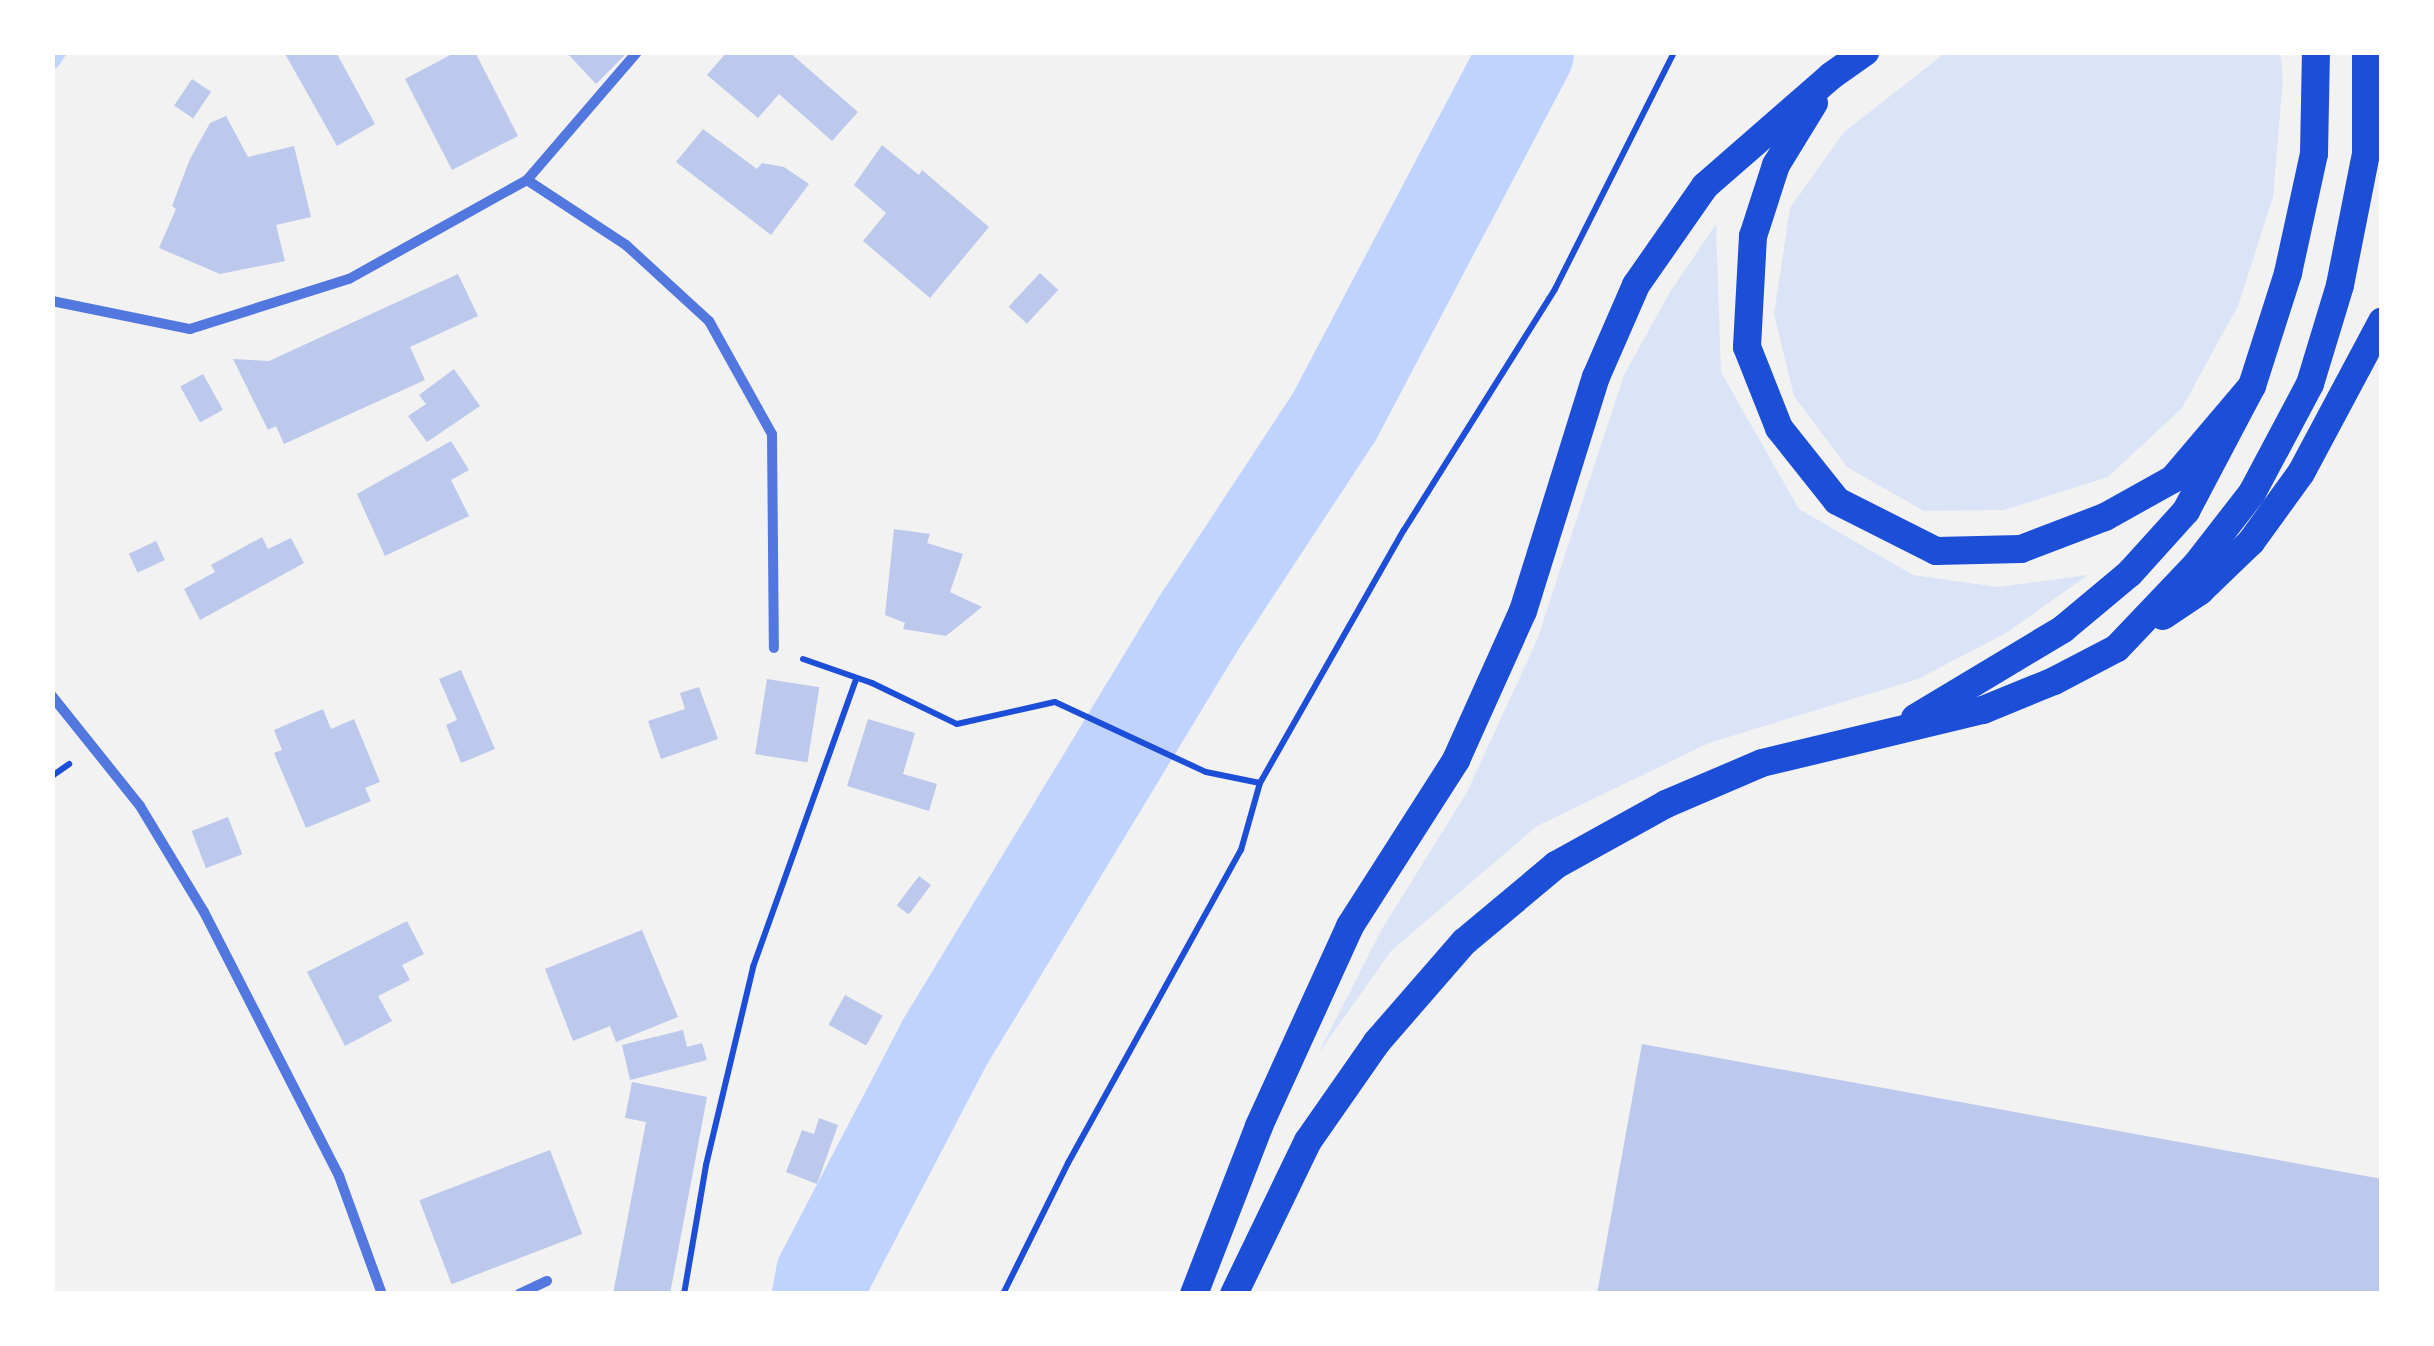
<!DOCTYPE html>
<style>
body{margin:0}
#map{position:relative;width:2434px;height:1346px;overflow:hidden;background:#f2f2f2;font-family:Georgia,serif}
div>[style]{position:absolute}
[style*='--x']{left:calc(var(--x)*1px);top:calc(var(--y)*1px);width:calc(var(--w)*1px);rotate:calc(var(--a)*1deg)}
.green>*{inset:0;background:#dbe4f7}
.stream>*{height:15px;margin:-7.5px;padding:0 7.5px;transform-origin:7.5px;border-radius:7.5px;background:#bfd3fe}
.river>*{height:95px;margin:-47.5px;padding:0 47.5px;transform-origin:47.5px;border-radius:47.5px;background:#bfd3fe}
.building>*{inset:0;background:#bdc9ec;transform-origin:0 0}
.path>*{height:6px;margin:-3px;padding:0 3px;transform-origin:3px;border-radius:3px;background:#1d4ed8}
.minor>*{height:10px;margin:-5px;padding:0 5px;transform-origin:5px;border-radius:5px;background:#5277de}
.trunk>*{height:28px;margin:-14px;padding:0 14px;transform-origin:14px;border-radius:14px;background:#1d4ed8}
span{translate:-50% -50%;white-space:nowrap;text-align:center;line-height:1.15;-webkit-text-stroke:10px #fff;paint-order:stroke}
.frame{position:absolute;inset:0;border:55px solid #fff;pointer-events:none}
</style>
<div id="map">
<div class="green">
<div style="clip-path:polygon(1945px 53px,2280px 53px,2283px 80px,2273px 197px,2238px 306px,2182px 408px,2108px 477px,2004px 510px,1924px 511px,1847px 467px,1794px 396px,1774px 314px,1790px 208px,1844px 132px)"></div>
<div style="clip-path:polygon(1716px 224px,1721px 372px,1799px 509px,1913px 575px,1998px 587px,2088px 575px,2006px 633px,1918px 679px,1709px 743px,1537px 826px,1391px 951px,1318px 1054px,1382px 929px,1467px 792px,1537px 640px,1624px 375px,1670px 292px)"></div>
</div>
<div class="stream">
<div style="--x:52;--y:61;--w:11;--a:-56"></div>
</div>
<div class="river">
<div style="--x:819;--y:1294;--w:20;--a:-79"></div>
<div style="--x:823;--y:1274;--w:259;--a:-62.4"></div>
<div style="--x:943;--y:1044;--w:499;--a:-58.8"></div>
<div style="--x:1202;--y:617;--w:240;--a:-56.7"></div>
<div style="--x:1334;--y:416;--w:412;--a:-62.2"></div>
</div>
<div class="building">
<div style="clip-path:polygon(284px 52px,336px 52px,375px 124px,337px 146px)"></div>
<div style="clip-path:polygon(456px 52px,475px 52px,518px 136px,452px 170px,405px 79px)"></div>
<div style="clip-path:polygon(566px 52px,628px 52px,596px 84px)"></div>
<div style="clip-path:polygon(727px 52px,789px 52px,858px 112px,832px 141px,779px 94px,758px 118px,707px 75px)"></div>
<div style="left:192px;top:79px;width:23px;height:32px;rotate:34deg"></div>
<div style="clip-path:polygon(226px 116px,248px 157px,294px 146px,311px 217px,276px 225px,285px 261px,220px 274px,159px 248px,176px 209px,172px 206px,190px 159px,210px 123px)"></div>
<div style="clip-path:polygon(703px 129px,757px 169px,762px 163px,784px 167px,809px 184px,771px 235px,676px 162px)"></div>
<div style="clip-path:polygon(882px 145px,919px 175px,922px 170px,989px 227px,930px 298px,863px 241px,886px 213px,854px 185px)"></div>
<div style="left:1040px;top:273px;width:25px;height:46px;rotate:43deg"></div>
<div style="clip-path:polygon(458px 274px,478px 316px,410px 347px,425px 380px,284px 444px,276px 426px,268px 430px,233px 359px,269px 361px)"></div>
<div style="clip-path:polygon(454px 369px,480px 406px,427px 442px,408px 416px,426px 404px,419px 395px)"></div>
<div style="left:203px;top:374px;width:41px;height:26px;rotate:61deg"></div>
<div style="clip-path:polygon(451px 441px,469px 470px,451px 480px,469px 516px,385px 556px,357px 494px)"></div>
<div style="clip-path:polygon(894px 529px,930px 534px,927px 543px,963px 554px,950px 592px,982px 607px,946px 636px,903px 629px,905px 623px,885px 615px)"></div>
<div style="clip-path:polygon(262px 537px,268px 549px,291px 538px,304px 563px,200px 620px,184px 589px,215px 572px,211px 565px)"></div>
<div style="left:156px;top:541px;width:21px;height:30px;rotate:65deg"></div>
<div style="clip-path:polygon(461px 670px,495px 749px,461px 763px,446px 725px,457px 720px,439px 679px)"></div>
<div style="left:767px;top:679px;width:53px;height:76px;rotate:9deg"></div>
<div style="clip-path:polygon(699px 687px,718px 739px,661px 759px,648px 721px,685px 709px,680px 693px)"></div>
<div style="clip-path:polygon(323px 709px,331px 729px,354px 719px,380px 782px,365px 788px,371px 801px,306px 828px,274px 753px,282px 750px,274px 730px)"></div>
<div style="clip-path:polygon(868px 719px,915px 733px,903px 774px,937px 784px,929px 811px,847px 786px)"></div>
<div style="left:228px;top:817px;width:40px;height:39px;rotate:69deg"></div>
<div style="left:919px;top:876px;width:15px;height:37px;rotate:37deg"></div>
<div style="clip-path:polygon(407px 921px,424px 954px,402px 965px,410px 980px,378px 996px,392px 1021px,345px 1046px,307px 972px)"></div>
<div style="clip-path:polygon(642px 930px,678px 1017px,616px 1042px,610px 1026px,573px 1041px,545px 969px)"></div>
<div style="left:845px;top:995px;width:43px;height:34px;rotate:29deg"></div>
<div style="clip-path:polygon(683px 1030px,687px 1047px,702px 1043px,707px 1060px,630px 1080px,622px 1045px)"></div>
<div style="clip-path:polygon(1642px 1044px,2382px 1179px,2382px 1294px,1597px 1294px)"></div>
<div style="clip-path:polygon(632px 1082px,707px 1097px,670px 1294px,613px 1294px,646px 1122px,625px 1118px)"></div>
<div style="clip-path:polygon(819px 1118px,838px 1125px,817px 1184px,786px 1172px,802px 1130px,814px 1134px)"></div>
<div style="left:550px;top:1150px;width:90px;height:140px;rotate:69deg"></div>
</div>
<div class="path">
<div style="--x:803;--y:659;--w:73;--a:19.2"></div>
<div style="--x:872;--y:683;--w:94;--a:25.8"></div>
<div style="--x:957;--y:724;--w:100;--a:-12.7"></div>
<div style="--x:1055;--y:702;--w:166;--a:24.9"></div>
<div style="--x:1206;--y:772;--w:55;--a:11.5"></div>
<div style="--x:52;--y:776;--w:21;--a:-35"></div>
<div style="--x:684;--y:1294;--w:131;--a:-80.3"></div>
<div style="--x:706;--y:1165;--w:204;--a:-76.6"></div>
<div style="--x:753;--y:967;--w:306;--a:-70.3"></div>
<div style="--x:1003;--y:1294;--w:146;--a:-63.6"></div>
<div style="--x:1068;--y:1163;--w:358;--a:-61.1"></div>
<div style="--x:1241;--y:850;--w:70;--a:-74.2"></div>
<div style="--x:1260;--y:783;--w:291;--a:-60.4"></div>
<div style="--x:1404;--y:530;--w:284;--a:-57.9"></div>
<div style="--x:1555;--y:289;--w:265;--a:-63.3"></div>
</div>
<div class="minor">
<div style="--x:527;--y:180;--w:118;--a:33.3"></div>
<div style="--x:626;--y:245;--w:113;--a:42.5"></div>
<div style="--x:709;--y:321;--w:129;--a:60.9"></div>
<div style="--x:772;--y:434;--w:214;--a:89.5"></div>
<div style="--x:52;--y:301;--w:141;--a:11.5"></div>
<div style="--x:190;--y:329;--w:167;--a:-17.5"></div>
<div style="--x:349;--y:279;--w:204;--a:-29.1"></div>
<div style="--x:527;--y:180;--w:169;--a:-49.3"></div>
<div style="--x:52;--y:696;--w:141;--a:51.3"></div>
<div style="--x:140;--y:806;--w:124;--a:58.9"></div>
<div style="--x:204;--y:912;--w:297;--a:62.9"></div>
<div style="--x:339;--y:1176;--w:126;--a:70"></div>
<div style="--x:519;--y:1294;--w:31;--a:-25"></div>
</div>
<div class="trunk">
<div style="--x:1814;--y:103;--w:73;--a:121.5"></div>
<div style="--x:1776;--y:165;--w:75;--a:107.9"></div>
<div style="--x:1753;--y:236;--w:111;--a:93.1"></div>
<div style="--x:1747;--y:347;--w:87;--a:68.4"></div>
<div style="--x:1779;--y:428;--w:93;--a:51.5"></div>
<div style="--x:1837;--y:501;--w:111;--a:26.8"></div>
<div style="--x:1936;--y:551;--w:85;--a:-1.3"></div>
<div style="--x:2021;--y:549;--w:90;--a:-20.9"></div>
<div style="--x:2105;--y:517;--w:78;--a:-29.2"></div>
<div style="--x:2173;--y:479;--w:122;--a:-49.7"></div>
<div style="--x:2163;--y:616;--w:45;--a:-34"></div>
<div style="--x:2200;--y:591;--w:71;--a:-43.9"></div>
<div style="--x:2251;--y:542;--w:85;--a:-54.1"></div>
<div style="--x:2301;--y:473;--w:172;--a:-61.9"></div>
<div style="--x:1915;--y:718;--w:173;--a:-31"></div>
<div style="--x:2063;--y:629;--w:87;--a:-39.9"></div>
<div style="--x:2130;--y:573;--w:84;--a:-47.9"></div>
<div style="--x:2186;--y:511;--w:141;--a:-62.2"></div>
<div style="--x:2252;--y:386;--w:119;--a:-72.3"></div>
<div style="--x:2288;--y:273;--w:122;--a:-77.7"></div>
<div style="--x:2314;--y:154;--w:102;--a:-88.9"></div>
<div style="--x:1194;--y:1294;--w:180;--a:-68.8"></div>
<div style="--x:1259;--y:1126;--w:220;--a:-65.5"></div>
<div style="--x:1350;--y:926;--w:197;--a:-57.4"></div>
<div style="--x:1456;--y:760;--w:163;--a:-65.8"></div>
<div style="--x:1523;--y:611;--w:245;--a:-72.7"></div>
<div style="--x:1596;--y:377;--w:100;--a:-66.5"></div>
<div style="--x:1636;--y:285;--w:121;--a:-55.1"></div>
<div style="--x:1705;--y:186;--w:167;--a:-41.1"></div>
<div style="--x:1831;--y:76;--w:42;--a:-35.2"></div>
<div style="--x:1234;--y:1294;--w:170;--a:-64.2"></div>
<div style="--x:1308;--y:1141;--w:121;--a:-55.1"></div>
<div style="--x:1377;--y:1042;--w:133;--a:-49"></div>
<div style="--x:1464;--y:942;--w:120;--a:-39.9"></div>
<div style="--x:1556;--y:865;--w:126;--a:-29"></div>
<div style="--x:1666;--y:804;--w:104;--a:-23.1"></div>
<div style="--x:1762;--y:763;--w:227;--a:-13.5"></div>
<div style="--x:1983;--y:710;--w:77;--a:-22.2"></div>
<div style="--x:2054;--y:681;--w:71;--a:-27.6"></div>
<div style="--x:2117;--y:648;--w:115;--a:-46.4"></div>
<div style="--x:2196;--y:565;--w:91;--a:-52.1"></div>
<div style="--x:2252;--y:493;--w:123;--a:-62"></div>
<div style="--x:2310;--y:384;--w:103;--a:-73.1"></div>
<div style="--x:2340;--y:285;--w:134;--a:-78.8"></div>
<div style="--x:2366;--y:154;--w:102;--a:-90"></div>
</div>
<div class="frame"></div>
</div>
